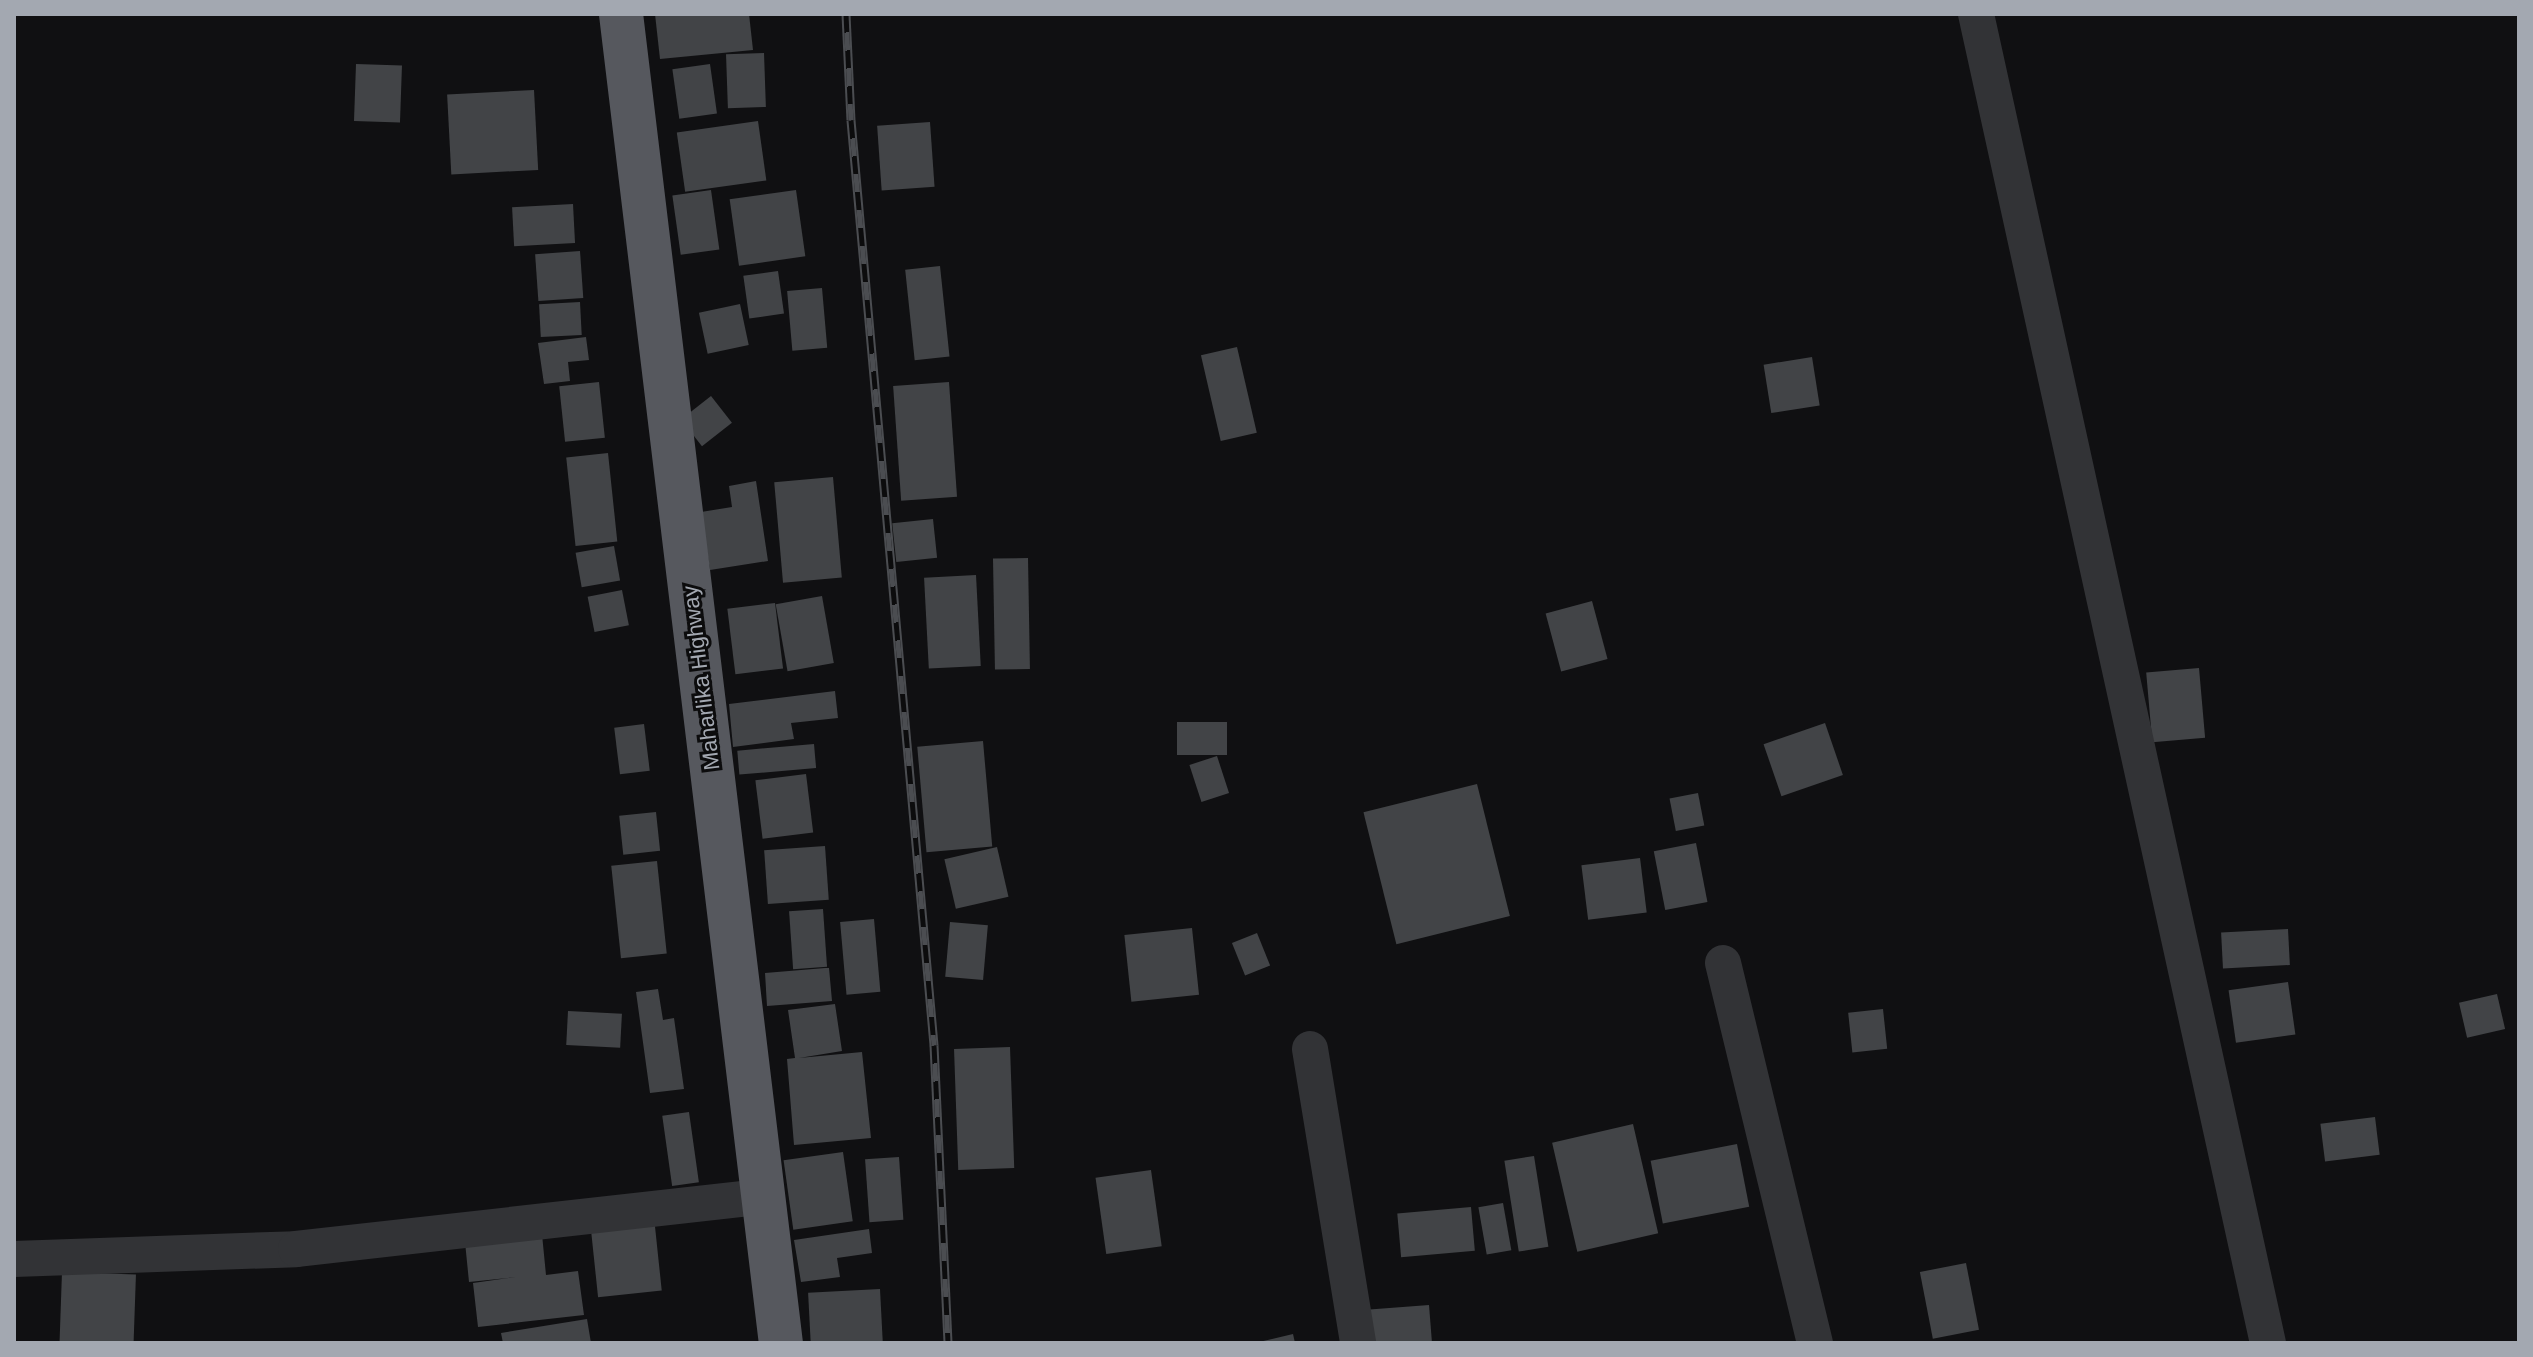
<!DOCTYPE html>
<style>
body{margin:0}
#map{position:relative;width:2533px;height:1357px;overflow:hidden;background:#101012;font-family:Arial,sans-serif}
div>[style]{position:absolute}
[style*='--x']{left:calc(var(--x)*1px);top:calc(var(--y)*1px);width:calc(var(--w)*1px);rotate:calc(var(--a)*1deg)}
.building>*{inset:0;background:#424447;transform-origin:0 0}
.minor>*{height:36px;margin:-18px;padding:0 18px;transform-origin:18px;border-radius:18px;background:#323336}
.trunk>*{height:44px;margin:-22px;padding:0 22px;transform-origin:22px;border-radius:22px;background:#56585e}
.rail>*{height:9px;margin-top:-4.5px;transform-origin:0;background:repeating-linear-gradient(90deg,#0c0c0d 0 18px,#4b4d51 0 36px);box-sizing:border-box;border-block:2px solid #4b4d51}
span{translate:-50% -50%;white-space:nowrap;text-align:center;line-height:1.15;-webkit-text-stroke:6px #0c0c0d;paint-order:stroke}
.street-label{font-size:22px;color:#a3a8b1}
.frame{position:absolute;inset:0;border:16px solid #a3a8b1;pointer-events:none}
</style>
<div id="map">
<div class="building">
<div style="clip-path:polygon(655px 14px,749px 14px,753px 50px,660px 59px)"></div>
<div style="left:764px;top:53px;width:54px;height:38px;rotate:88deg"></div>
<div style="left:356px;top:64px;width:46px;height:57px;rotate:2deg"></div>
<div style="left:710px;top:64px;width:50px;height:38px;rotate:82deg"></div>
<div style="left:534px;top:90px;width:80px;height:87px;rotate:87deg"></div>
<div style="left:758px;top:121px;width:60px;height:82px;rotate:82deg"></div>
<div style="left:930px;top:122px;width:65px;height:53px;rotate:86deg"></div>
<div style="left:711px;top:190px;width:60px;height:39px;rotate:82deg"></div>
<div style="left:796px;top:190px;width:67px;height:67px;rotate:82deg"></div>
<div style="left:573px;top:204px;width:39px;height:61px;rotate:87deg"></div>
<div style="left:580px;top:251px;width:47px;height:45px;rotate:86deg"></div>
<div style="left:940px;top:266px;width:91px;height:35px;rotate:84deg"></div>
<div style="left:778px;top:271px;width:43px;height:35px;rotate:82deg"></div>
<div style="left:822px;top:288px;width:60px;height:35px;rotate:85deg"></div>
<div style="left:580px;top:302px;width:33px;height:41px;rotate:87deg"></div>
<div style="left:740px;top:304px;width:42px;height:42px;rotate:78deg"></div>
<div style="clip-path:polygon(586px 337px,589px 360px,568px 362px,570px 381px,544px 384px,538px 343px)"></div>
<div style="left:1237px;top:347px;width:88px;height:37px;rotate:77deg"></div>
<div style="left:1812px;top:357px;width:49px;height:49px;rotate:81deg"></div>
<div style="left:599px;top:382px;width:56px;height:40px;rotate:84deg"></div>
<div style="left:949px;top:382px;width:115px;height:56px;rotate:86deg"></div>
<div style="left:711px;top:396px;width:34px;height:38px;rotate:52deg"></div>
<div style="left:608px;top:453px;width:89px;height:42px;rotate:84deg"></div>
<div style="left:833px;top:477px;width:101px;height:59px;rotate:85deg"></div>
<div style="clip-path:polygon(756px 481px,768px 561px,710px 570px,701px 512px,732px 507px,729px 486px)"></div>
<div style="left:933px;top:519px;width:39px;height:41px;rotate:84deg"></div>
<div style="left:614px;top:546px;width:35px;height:39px;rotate:80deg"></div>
<div style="left:1028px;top:558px;width:111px;height:35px;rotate:89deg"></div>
<div style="left:976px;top:575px;width:91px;height:52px;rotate:87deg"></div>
<div style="left:622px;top:590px;width:36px;height:35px;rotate:79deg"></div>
<div style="left:822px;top:596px;width:68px;height:47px;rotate:80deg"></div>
<div style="left:1592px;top:601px;width:60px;height:48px;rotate:75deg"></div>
<div style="left:775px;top:603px;width:66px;height:48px;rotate:83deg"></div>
<div style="left:2199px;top:668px;width:70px;height:53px;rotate:85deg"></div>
<div style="clip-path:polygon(835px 691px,838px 718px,791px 723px,794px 739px,733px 747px,729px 704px)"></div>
<div style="left:1227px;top:722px;width:33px;height:50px;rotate:90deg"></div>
<div style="left:1825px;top:723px;width:55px;height:65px;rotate:71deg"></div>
<div style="left:644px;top:724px;width:47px;height:30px;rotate:83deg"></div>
<div style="left:983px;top:741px;width:106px;height:66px;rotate:85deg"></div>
<div style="left:814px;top:744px;width:24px;height:77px;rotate:85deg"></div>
<div style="left:1217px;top:756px;width:39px;height:29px;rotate:72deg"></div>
<div style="left:806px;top:774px;width:59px;height:51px;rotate:83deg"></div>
<div style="left:1477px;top:784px;width:136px;height:117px;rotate:76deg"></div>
<div style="left:1698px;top:793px;width:33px;height:29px;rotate:79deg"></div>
<div style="left:656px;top:812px;width:39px;height:37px;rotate:84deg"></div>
<div style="left:1696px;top:843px;width:60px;height:43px;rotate:79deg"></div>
<div style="left:825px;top:846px;width:54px;height:61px;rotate:86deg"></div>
<div style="left:997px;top:847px;width:51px;height:54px;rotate:77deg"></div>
<div style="left:1640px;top:858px;width:55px;height:59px;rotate:83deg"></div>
<div style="left:657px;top:861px;width:93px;height:46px;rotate:84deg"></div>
<div style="left:823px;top:909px;width:58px;height:34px;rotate:86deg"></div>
<div style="left:874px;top:919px;width:73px;height:34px;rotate:85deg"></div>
<div style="left:950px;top:922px;width:38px;height:55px;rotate:5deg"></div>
<div style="left:1192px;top:928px;width:67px;height:68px;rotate:84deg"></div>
<div style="left:2288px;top:929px;width:36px;height:67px;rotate:87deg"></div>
<div style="left:1257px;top:933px;width:35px;height:27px;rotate:68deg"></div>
<div style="clip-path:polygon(825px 968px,829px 968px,832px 1001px,767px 1006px,765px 973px)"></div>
<div style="left:2288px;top:982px;width:53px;height:60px;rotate:82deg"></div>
<div style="clip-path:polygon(658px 989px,663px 1020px,674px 1018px,684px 1089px,650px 1093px,636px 992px)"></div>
<div style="left:2497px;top:994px;width:36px;height:39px;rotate:77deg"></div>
<div style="clip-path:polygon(835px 1004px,842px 1051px,799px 1058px,862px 1052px,871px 1138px,794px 1145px,787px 1059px,795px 1058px,788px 1010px)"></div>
<div style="left:1883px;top:1009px;width:40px;height:35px;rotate:84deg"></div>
<div style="left:568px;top:1011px;width:54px;height:34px;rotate:3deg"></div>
<div style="left:1010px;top:1047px;width:121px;height:56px;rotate:88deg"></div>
<div style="left:689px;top:1112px;width:71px;height:27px;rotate:82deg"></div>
<div style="left:2375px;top:1117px;width:38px;height:55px;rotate:83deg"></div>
<div style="left:1633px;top:1124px;width:112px;height:83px;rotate:77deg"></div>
<div style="left:1737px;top:1144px;width:64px;height:88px;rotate:79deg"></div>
<div style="left:843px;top:1152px;width:70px;height:60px;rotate:82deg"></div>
<div style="left:1534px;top:1156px;width:92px;height:30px;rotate:81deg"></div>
<div style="left:899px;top:1157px;width:63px;height:34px;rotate:86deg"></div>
<div style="left:1151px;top:1170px;width:77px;height:56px;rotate:82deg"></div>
<div style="left:1503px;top:1203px;width:48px;height:25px;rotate:80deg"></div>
<div style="left:1471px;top:1207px;width:44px;height:74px;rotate:85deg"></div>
<div style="left:654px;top:1217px;width:74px;height:64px;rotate:84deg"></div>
<div style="clip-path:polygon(541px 1224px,546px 1275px,578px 1271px,584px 1315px,478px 1327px,473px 1283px,516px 1277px,469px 1282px,464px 1232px)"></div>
<div style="clip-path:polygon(869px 1229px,872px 1253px,837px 1258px,840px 1277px,801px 1282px,794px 1240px)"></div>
<div style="left:1966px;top:1263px;width:68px;height:47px;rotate:79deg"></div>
<div style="left:62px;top:1272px;width:74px;height:71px;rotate:2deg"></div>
<div style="left:880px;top:1289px;width:54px;height:72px;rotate:87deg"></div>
<div style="clip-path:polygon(1429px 1305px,1432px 1343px,1366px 1343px,1363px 1310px)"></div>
<div style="clip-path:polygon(587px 1319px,591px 1343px,503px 1343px,501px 1333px)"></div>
<div style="clip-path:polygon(1293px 1334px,1295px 1343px,1259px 1343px,1259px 1342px)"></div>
</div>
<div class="minor">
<div style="--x:1976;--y:14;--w:1361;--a:77.61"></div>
<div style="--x:1723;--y:963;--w:391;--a:76.4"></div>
<div style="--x:1310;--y:1049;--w:298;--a:80.7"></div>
<div style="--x:14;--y:1259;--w:282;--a:-2"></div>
<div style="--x:296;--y:1249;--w:470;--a:-6.4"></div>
</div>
<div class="trunk">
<div style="--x:621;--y:14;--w:1339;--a:83.14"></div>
</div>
<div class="rail">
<div style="--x:846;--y:14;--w:106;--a:87.3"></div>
<div style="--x:851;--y:120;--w:929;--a:84.87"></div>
<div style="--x:934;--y:1045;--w:298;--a:87.3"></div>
</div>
<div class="street-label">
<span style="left:701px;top:678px;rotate:-97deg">Maharlika Highway</span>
</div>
<div class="frame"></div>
</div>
